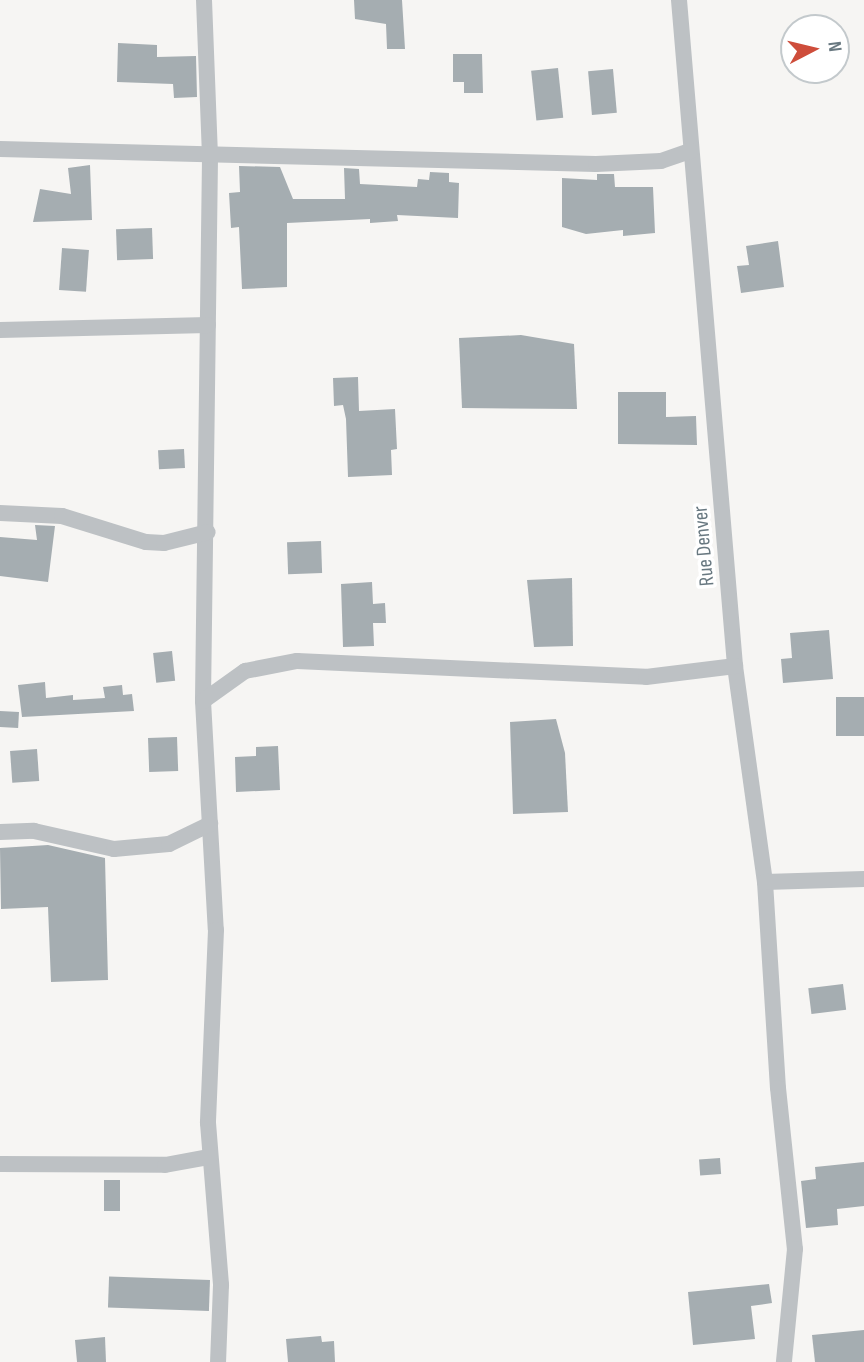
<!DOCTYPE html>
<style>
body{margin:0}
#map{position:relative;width:864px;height:1362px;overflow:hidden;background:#f6f5f3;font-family:"Sofia Sans Condensed",sans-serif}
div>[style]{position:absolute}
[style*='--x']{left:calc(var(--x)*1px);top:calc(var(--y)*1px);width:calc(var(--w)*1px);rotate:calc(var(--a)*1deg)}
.building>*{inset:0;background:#a5adb1;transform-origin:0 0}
.minor>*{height:16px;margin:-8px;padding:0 8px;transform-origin:8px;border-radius:8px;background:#bdc1c4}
span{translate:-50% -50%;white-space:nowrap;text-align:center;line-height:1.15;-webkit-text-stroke:7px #fff;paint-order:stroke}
.street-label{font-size:21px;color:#687880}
.north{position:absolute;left:780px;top:14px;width:70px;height:70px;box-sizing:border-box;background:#fff;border:2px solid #c3c9cc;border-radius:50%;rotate:83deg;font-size:19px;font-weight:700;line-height:28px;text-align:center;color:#687880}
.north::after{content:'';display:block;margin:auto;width:24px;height:32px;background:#ce4d3b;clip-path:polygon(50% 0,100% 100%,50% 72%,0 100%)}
</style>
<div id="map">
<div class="building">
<div style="clip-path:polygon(354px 0,402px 0,405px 49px,387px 49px,386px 24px,355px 19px)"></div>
<div style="clip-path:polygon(118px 43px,157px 45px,157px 57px,196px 56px,197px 97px,174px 98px,173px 84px,117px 82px)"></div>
<div style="clip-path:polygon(453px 54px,482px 54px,483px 93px,464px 93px,464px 82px,453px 82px)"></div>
<div style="left:558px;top:68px;width:50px;height:27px;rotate:84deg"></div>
<div style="left:613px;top:69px;width:44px;height:25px;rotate:85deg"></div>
<div style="clip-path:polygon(90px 165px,92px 220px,33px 222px,40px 189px,71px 194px,68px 168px)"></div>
<div style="clip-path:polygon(239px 166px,280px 167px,293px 199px,345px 199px,344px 168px,359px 169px,360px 184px,417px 187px,418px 179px,429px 180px,430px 172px,449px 173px,449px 182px,459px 183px,458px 218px,397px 215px,398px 221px,370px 223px,370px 219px,287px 223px,287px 287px,242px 289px,239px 227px,231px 228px,229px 193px,240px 192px)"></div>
<div style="clip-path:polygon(597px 174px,614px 174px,615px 187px,653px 187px,655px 233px,623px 236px,623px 230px,586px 234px,562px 227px,562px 178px,597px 180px)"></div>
<div style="left:152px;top:228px;width:31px;height:36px;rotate:88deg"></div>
<div style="clip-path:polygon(778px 241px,784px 287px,741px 293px,737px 266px,749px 265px,746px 246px)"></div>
<div style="left:62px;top:248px;width:27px;height:42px;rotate:4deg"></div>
<div style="clip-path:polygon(521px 335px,574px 344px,577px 409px,462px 408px,459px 338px)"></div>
<div style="clip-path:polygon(358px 377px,359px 411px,395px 409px,397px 449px,391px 450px,392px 475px,348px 477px,346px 419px,343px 405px,334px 406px,333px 378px)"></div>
<div style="clip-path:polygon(618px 392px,666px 392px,666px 417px,696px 416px,697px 445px,618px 444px)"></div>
<div style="left:184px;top:449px;width:19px;height:26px;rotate:87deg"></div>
<div style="clip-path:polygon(35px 525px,55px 526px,48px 582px,0 576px,0 537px,37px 540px)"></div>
<div style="left:321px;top:541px;width:32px;height:34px;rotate:88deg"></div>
<div style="clip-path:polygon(572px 578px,573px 646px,534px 647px,527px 580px)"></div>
<div style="clip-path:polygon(372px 582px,373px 604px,385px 603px,386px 623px,373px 623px,374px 646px,343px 647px,341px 584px)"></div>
<div style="clip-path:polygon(829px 630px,833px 679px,783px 683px,781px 659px,792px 658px,790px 633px)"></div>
<div style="left:172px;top:651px;width:30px;height:19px;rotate:84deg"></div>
<div style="clip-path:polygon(45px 682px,46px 698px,73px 695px,73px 700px,105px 698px,103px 687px,122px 685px,123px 695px,132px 694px,134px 711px,22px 717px,18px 685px)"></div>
<div style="left:864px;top:697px;width:39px;height:28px;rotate:90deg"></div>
<div style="left:0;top:711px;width:19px;height:16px;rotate:3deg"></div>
<div style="clip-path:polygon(556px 719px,565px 753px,568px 812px,513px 814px,510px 722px)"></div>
<div style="left:177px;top:737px;width:34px;height:29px;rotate:88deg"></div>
<div style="clip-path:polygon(278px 746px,280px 790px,236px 792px,235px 757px,256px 756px,256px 747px)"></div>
<div style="left:37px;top:749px;width:32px;height:27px;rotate:86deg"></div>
<div style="clip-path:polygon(48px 845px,105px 858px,108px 980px,51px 982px,48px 907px,1px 909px,0 848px)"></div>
<div style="left:843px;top:984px;width:26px;height:35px;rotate:83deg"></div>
<div style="left:720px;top:1158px;width:16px;height:21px;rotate:86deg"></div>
<div style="clip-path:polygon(864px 1162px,864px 1206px,837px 1209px,838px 1225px,806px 1228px,801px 1181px,816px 1179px,815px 1167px)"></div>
<div style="left:104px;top:1180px;width:16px;height:31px"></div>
<div style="left:210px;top:1280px;width:31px;height:101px;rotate:92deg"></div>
<div style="clip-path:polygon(769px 1284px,772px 1303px,751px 1306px,755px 1339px,693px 1345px,688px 1292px)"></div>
<div style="clip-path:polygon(864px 1330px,864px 1362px,815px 1362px,812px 1335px)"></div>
<div style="clip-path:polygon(321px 1336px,322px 1342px,334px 1341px,335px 1362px,288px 1362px,286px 1339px)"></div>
<div style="clip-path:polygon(105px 1337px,106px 1362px,77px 1362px,75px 1340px)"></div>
</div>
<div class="minor">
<div style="--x:204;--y:0;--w:158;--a:87.8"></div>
<div style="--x:210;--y:158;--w:543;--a:90.74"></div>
<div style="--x:203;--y:701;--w:229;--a:86.8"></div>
<div style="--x:216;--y:930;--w:193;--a:92.4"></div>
<div style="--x:208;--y:1123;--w:163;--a:85.4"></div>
<div style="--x:221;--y:1285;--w:77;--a:92.2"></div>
<div style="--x:679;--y:0;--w:668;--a:85.19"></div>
<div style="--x:735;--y:666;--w:218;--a:82.1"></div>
<div style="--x:765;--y:882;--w:206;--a:86.4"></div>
<div style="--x:778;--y:1088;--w:162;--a:84"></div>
<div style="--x:795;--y:1249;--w:114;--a:95.6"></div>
<div style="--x:0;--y:149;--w:596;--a:1.44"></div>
<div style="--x:596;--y:164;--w:65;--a:-2.6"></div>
<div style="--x:661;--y:161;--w:31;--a:-19"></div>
<div style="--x:0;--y:330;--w:208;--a:-1.4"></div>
<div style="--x:0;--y:513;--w:62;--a:2.8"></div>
<div style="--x:62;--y:516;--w:88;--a:17.2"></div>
<div style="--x:146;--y:542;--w:18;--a:3"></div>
<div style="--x:164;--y:543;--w:45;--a:-14"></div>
<div style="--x:203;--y:701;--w:52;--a:-35.5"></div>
<div style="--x:245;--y:671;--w:53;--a:-10.9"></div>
<div style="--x:297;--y:661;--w:349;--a:2.6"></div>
<div style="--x:646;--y:677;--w:90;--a:-7"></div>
<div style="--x:0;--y:832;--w:34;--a:-2"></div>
<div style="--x:34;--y:831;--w:82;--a:12.7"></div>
<div style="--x:114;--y:849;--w:55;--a:-5.2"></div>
<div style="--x:169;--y:844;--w:46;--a:-26"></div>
<div style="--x:765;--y:882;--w:99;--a:-1.7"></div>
<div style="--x:0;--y:1164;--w:165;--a:0.3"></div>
<div style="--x:165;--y:1165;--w:45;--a:-10.3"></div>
</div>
<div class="street-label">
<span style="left:704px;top:546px;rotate:-95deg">Rue Denver</span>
</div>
<div class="north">N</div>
</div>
